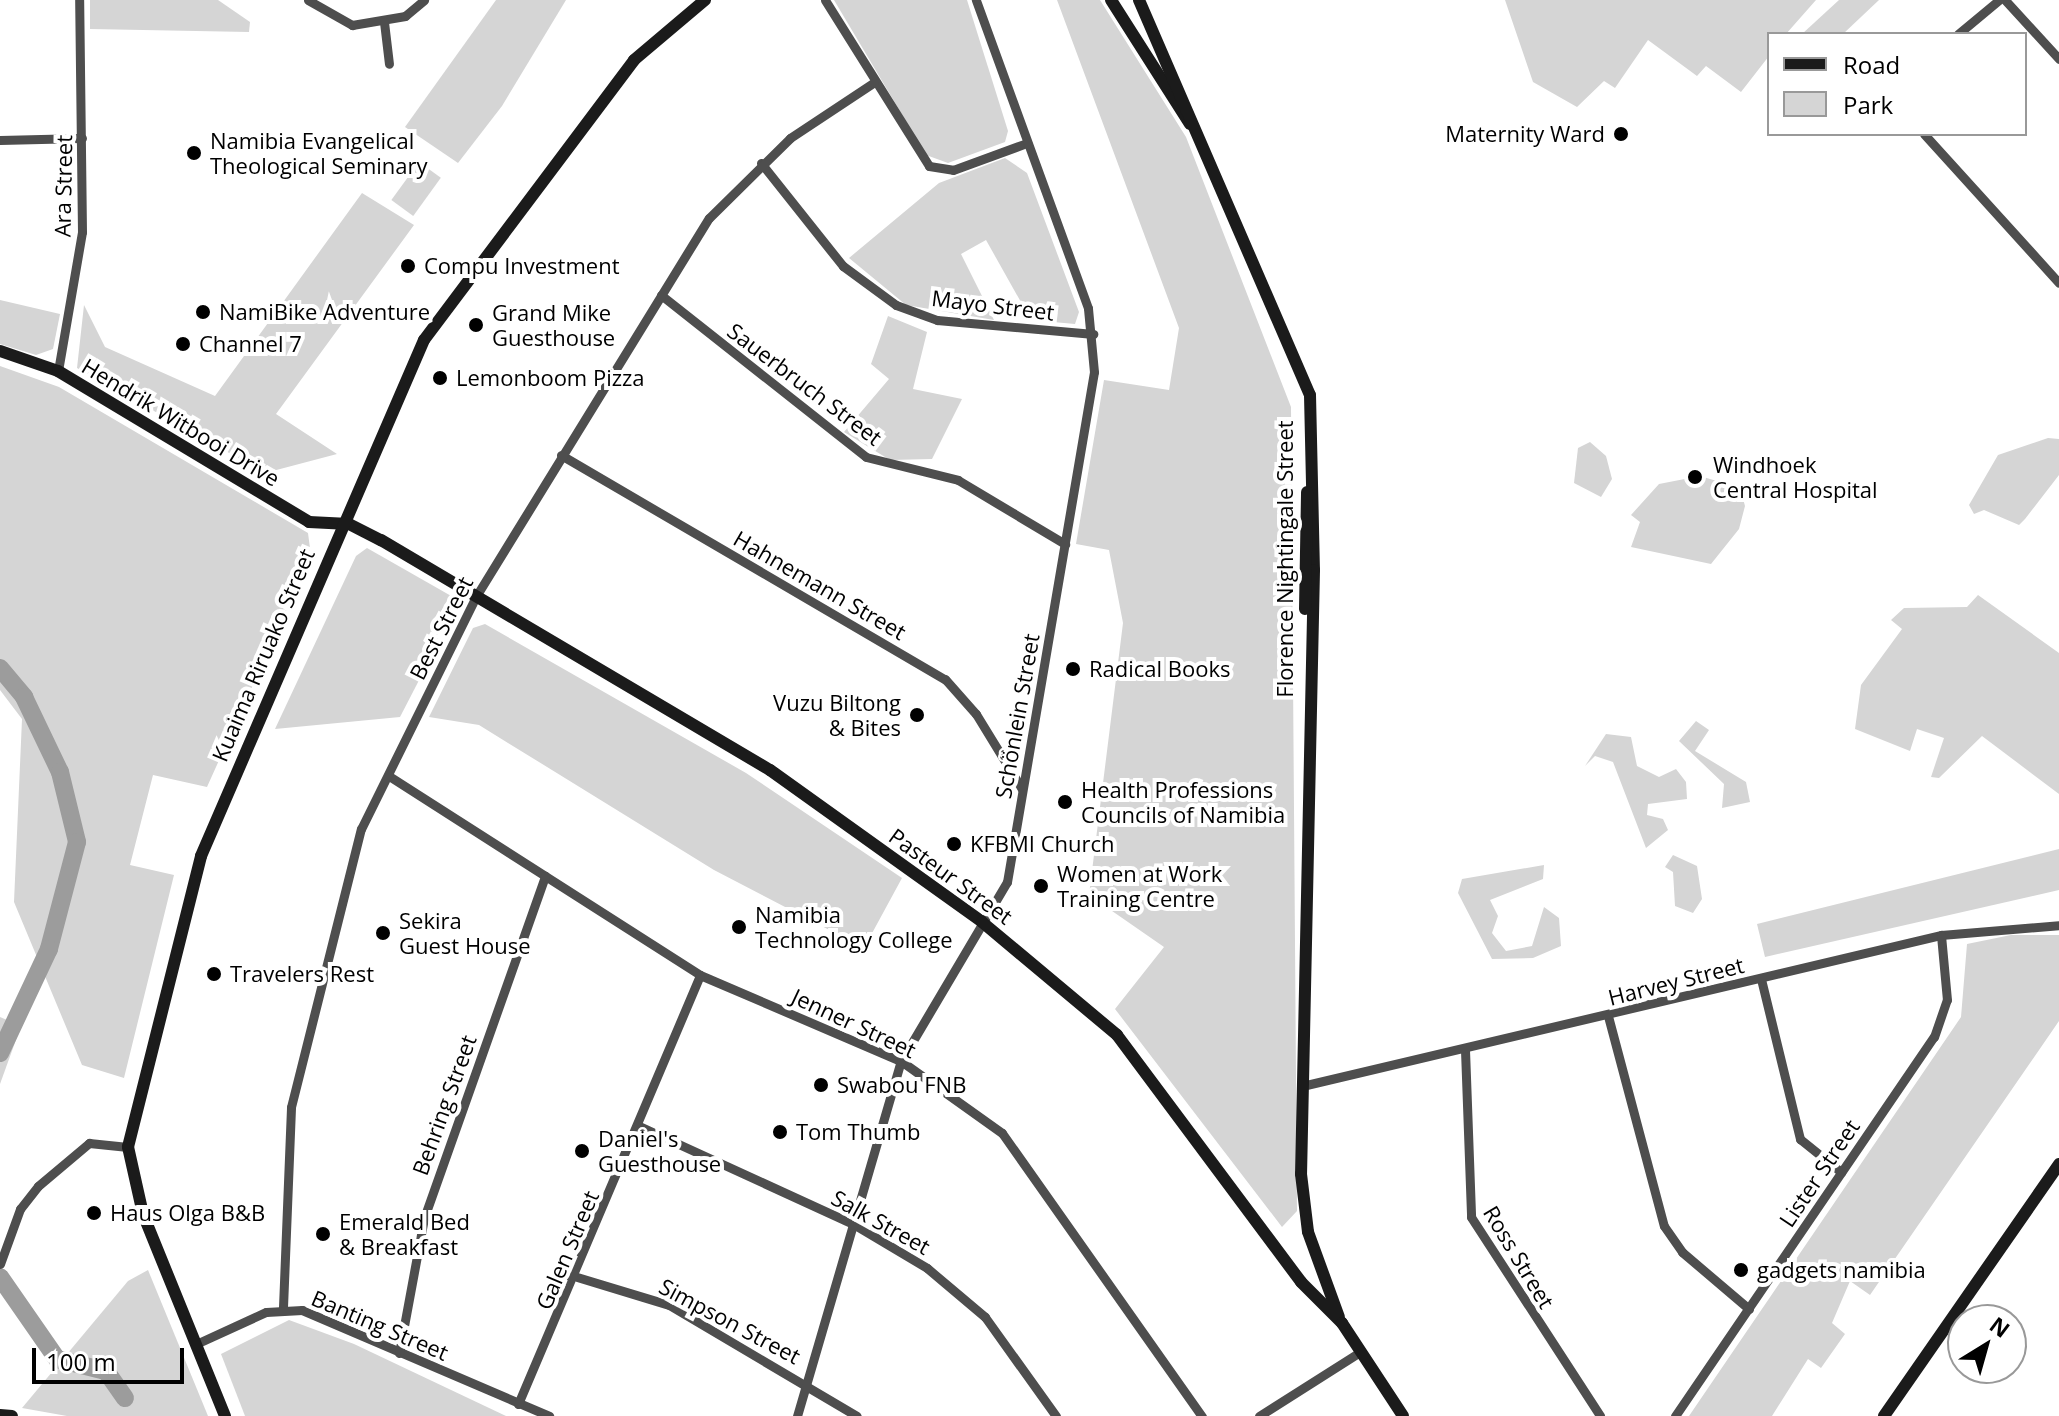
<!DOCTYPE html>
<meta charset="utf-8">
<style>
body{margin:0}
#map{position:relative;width:2059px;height:1416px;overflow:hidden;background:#fff;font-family:"Open Sans",sans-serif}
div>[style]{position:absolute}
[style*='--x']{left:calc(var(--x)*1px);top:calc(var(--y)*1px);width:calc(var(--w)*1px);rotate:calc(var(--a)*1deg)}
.green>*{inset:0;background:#d5d5d5;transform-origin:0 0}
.river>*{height:18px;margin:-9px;padding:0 9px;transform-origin:9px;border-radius:9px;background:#9c9c9c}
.street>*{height:9px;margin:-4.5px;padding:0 4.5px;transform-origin:4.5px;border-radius:4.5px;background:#4e4e4e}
.secondary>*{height:12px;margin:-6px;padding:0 6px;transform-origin:6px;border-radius:6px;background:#1b1b1b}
.dots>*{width:22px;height:22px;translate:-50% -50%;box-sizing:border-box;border:4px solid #fff;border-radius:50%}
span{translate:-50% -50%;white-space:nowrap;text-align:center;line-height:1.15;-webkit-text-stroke:8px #fff;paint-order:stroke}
.poi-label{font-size:22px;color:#000}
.right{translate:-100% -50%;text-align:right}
.left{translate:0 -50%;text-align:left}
.street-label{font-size:22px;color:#000}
.legend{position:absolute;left:1767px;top:32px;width:260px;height:104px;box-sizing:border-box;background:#fff;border:2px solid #999;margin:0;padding:10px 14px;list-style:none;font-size:24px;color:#000}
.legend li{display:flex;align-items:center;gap:16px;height:40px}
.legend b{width:40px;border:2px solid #999}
.north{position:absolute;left:1947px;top:1304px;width:80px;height:80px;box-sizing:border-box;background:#fff;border:2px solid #999;border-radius:50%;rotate:37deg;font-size:22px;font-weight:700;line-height:32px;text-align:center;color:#000}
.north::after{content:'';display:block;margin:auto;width:28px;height:36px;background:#000;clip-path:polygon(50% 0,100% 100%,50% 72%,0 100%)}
.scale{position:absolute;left:32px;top:1348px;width:152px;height:36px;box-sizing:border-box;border:4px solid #000;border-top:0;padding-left:10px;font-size:24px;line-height:28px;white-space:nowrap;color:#000;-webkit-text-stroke:6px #fff;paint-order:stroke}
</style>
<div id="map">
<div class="green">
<div style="clip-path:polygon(90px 0,218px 0,250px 22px,249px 32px,90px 29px)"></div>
<div style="clip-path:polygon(496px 0,566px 0,502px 106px,458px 163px,405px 127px)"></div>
<div style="clip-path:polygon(834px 0,967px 0,1008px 131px,1005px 142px,948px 163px,926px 155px)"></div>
<div style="clip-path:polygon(1057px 0,1100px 0,1186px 137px,1291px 407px,1297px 1211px,1282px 1227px,1115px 1009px,1164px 947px,1089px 895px,1123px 623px,1109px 550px,1076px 544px,1104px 380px,1169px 390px,1179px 328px)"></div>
<div style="clip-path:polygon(1505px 0,1816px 0,1786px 34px,1769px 34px,1769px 56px,1741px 92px,1706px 66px,1697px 76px,1648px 40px,1615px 88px,1604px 81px,1577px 107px,1533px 82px)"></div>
<div style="clip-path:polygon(1839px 0,1879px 0,1843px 34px,1802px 34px)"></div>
<div style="clip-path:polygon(1005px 158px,1027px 173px,1079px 312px,1075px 324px,1031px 320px,986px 240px,961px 254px,994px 320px,906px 305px,849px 258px,939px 183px)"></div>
<div style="left:419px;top:162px;width:27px;height:47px;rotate:36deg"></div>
<div style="clip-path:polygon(362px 193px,414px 225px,276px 414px,337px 454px,265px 473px,77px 368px,84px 305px,105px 347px,215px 396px)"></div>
<div style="clip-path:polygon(0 300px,60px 314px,53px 349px,36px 355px,0 344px)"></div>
<div style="clip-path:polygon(888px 316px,927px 332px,913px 389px,962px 399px,932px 459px,890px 460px,844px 432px,889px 379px,871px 364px)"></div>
<div style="clip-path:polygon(0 366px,59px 387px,308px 533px,311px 556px,207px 787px,153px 775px,130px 865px,174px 875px,124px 1078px,82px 1065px,14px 902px,22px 719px,0 690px)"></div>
<div style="clip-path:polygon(2048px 438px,2059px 439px,2059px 475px,2025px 519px,2019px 525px,1984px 510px,1974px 514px,1969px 505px,1998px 455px)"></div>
<div style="clip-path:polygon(1590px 442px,1606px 456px,1612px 479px,1601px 497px,1574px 483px,1578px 448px)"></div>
<div style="clip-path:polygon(1700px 476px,1740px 488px,1745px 506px,1739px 529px,1711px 564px,1631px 547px,1640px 522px,1631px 515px,1659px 484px)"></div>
<div style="clip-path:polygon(367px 548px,460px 601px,400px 717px,275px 729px,356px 556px)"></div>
<div style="clip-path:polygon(1978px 595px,2059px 653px,2059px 794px,1982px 736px,1939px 778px,1931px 777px,1944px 738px,1917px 729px,1910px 751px,1855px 729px,1861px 685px,1902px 629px,1891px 620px,1904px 608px,1967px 607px)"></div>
<div style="clip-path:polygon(485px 624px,746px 773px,902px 878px,864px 948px,714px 870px,479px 725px,429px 717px,473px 628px)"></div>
<div style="clip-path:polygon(1696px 721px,1709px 730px,1695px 751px,1746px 782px,1750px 802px,1722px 808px,1724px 784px,1679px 741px)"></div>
<div style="clip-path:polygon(1606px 734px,1631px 737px,1637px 766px,1659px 777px,1676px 769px,1686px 782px,1687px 799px,1648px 804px,1647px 815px,1663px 819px,1668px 830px,1646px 848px,1613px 762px,1595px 756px,1585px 766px)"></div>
<div style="clip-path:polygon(2059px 849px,2059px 890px,1765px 957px,1757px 924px)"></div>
<div style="clip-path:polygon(1673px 855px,1697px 866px,1702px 899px,1693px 913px,1675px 906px,1673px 872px,1665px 867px)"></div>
<div style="clip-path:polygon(1544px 865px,1543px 879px,1490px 900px,1498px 916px,1492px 933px,1506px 951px,1532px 946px,1544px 907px,1559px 918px,1561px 946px,1533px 958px,1492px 959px,1458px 893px,1462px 879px)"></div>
<div style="clip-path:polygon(2011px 935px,2059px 935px,2059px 1021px,1870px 1295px,1850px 1281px,1832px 1323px,1845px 1334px,1821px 1368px,1808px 1359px,1772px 1416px,1689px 1416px,1961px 1017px,1967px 944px)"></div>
<div style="clip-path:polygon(0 1017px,21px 1026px,0 1084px)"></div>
<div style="clip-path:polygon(148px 1270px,208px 1416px,67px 1416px,22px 1408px,128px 1281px)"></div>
<div style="clip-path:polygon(289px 1320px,354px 1344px,506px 1416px,245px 1416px,221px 1354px)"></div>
</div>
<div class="river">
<div style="--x:0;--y:668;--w:38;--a:50"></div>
<div style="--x:24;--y:697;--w:83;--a:64.4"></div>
<div style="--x:60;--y:772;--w:72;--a:76.3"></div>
<div style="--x:77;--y:842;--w:111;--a:104.7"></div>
<div style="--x:49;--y:949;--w:115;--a:115.2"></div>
<div style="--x:0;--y:1277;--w:100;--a:55.2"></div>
<div style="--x:57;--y:1359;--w:50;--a:13.8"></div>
<div style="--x:106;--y:1371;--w:33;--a:55"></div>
</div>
<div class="street">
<div style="--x:308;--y:0;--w:51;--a:29.6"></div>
<div style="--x:352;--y:25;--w:54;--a:-9.6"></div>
<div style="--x:405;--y:16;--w:25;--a:-40"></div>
<div style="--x:825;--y:0;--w:196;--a:57.9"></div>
<div style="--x:929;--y:166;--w:24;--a:9"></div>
<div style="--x:953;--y:170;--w:76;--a:-20.1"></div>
<div style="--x:2005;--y:0;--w:80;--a:47.5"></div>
<div style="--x:384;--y:22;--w:42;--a:83.2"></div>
<div style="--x:1958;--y:34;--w:53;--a:-39.7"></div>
<div style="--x:1924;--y:134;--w:201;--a:47.8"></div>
<div style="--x:0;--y:140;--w:82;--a:-1.4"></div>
<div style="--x:761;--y:163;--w:132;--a:51.5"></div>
<div style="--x:843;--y:266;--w:66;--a:36.3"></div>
<div style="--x:896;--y:305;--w:44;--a:20.1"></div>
<div style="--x:937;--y:320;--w:157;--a:5.1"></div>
<div style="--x:661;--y:295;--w:261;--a:38.3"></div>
<div style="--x:866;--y:457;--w:95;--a:14"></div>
<div style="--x:958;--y:480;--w:125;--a:30.9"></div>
<div style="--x:58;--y:371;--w:141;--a:-80.2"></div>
<div style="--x:82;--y:232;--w:232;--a:-90.7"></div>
<div style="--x:561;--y:455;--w:445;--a:30.3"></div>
<div style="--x:945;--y:679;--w:47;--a:48.5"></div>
<div style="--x:976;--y:714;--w:88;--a:58.5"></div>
<div style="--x:389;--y:776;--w:369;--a:32.6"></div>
<div style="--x:700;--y:975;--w:219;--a:23.2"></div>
<div style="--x:901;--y:1061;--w:124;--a:35.5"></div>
<div style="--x:1002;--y:1133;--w:347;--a:54.8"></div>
<div style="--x:1761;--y:979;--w:165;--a:76.3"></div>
<div style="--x:1800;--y:1139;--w:53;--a:38.8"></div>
<div style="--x:1608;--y:1016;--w:217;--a:75.1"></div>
<div style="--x:1664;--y:1226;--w:32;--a:55"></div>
<div style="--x:1682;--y:1252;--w:88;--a:40.4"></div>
<div style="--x:1465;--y:1050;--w:167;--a:87.9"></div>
<div style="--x:1471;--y:1217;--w:237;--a:57"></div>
<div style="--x:1302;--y:1086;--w:657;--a:-13.3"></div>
<div style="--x:1941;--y:935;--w:118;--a:-4.8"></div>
<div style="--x:637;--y:1125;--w:238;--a:24.6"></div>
<div style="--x:853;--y:1224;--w:86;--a:30.7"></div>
<div style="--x:927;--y:1268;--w:76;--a:40.2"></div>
<div style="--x:985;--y:1317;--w:122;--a:54.4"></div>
<div style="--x:0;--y:1264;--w:59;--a:-70"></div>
<div style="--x:20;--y:1209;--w:29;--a:-52"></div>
<div style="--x:38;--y:1186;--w:67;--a:-40.1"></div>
<div style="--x:89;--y:1143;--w:39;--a:6"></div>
<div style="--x:577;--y:1277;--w:96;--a:16.9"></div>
<div style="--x:669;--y:1305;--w:218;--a:30.6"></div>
<div style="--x:283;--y:1307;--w:200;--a:-87.7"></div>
<div style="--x:291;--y:1107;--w:287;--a:-75.9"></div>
<div style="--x:361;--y:829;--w:258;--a:-63.7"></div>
<div style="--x:475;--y:598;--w:446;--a:-58.4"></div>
<div style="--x:709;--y:218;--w:114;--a:-44.6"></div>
<div style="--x:790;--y:138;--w:100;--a:-33.5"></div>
<div style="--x:196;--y:1344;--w:77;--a:-24.6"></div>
<div style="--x:266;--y:1312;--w:36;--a:-3"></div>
<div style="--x:302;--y:1310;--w:269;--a:23.2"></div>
<div style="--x:399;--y:1353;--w:137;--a:-79.5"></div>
<div style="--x:424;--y:1218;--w:363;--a:-70.5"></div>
<div style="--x:518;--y:1404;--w:466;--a:-67"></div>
<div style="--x:797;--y:1416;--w:370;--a:-73.7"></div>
<div style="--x:901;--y:1061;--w:208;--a:-59.4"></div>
<div style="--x:1007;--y:882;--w:517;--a:-80.32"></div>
<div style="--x:1094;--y:372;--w:64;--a:-95.4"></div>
<div style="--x:1088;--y:308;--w:328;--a:-110"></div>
<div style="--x:1259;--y:1416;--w:120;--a:-32.4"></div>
<div style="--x:1675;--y:1416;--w:459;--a:-55.7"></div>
<div style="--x:1934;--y:1037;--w:39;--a:-71"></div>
<div style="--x:1947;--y:1000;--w:65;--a:-95.3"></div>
</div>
<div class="secondary">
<div style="--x:1111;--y:0;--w:147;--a:57.5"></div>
<div style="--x:1139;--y:0;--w:430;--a:66.6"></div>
<div style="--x:1310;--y:395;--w:175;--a:88.7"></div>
<div style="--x:1314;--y:570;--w:604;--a:91.23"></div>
<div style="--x:1301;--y:1174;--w:58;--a:83.1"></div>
<div style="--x:1308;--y:1232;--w:90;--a:70"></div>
<div style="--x:0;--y:351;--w:61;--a:19"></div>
<div style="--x:58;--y:371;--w:293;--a:31"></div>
<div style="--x:309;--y:522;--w:40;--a:2.9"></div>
<div style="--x:349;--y:524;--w:36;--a:27"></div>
<div style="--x:381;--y:540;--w:452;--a:30.6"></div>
<div style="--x:770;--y:770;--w:261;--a:35.6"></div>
<div style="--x:982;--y:922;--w:176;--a:39.9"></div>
<div style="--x:1117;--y:1035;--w:308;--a:53.3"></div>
<div style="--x:1301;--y:1282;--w:58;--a:45"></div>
<div style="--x:1342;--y:1323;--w:111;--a:56.7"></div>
<div style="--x:1305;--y:609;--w:117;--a:-89"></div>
<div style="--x:0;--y:1415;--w:12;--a:5"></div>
<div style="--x:225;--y:1416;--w:218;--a:-112.1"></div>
<div style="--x:143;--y:1214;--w:69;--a:-102.6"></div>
<div style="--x:128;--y:1147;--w:300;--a:-75.9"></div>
<div style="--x:201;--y:856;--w:562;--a:-66.63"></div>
<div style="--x:424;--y:340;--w:350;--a:-53.1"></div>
<div style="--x:634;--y:60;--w:93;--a:-40.2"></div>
<div style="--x:1884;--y:1416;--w:307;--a:-55.2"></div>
</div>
<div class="dots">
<div style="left:1621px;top:134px;background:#000"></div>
<div style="left:194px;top:153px;background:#000"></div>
<div style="left:408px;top:266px;background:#000"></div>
<div style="left:203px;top:312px;background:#000"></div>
<div style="left:476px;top:325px;background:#000"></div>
<div style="left:183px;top:344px;background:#000"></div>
<div style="left:440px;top:378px;background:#000"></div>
<div style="left:1695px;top:477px;background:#000"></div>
<div style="left:1073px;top:669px;background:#000"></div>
<div style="left:917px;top:715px;background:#000"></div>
<div style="left:1065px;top:802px;background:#000"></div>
<div style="left:954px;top:844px;background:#000"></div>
<div style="left:1041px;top:886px;background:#000"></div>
<div style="left:739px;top:927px;background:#000"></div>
<div style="left:383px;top:933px;background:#000"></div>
<div style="left:214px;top:974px;background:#000"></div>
<div style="left:821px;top:1085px;background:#000"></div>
<div style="left:780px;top:1132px;background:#000"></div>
<div style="left:582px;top:1151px;background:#000"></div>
<div style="left:94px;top:1213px;background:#000"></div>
<div style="left:323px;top:1234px;background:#000"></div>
<div style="left:1741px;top:1270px;background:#000"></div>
</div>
<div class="poi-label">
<span class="right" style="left:1605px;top:134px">Maternity Ward</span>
<span class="left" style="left:210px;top:153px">Namibia Evangelical<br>Theological Seminary</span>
<span class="left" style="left:424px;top:266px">Compu Investment</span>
<span class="left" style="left:219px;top:312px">NamiBike Adventure</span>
<span class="left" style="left:492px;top:325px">Grand Mike<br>Guesthouse</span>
<span class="left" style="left:199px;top:344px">Channel 7</span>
<span class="left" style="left:456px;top:378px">Lemonboom Pizza</span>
<span class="left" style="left:1713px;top:477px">Windhoek<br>Central Hospital</span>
<span class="left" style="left:1089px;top:669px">Radical Books</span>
<span class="right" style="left:901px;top:715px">Vuzu Biltong<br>&amp; Bites</span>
<span class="left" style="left:1081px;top:802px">Health Professions<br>Councils of Namibia</span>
<span class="left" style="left:970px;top:844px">KFBMI Church</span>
<span class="left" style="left:1057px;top:886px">Women at Work<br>Training Centre</span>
<span class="left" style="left:755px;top:927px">Namibia<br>Technology College</span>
<span class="left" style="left:399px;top:933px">Sekira<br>Guest House</span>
<span class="left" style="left:230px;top:974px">Travelers Rest</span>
<span class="left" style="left:837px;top:1085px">Swabou FNB</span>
<span class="left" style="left:796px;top:1132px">Tom Thumb</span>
<span class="left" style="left:598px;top:1151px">Daniel's<br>Guesthouse</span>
<span class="left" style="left:110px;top:1213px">Haus Olga B&amp;B</span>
<span class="left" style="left:339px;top:1234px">Emerald Bed<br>&amp; Breakfast</span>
<span class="left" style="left:1757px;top:1270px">gadgets namibia</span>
</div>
<div class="street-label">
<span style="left:63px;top:186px;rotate:-89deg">Ara Street</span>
<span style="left:993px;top:305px;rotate:7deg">Mayo Street</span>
<span style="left:805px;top:384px;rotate:37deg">Sauerbruch Street</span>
<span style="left:181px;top:422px;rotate:31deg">Hendrik Witbooi Drive</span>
<span style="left:1285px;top:559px;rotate:-90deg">Florence Nightingale Street</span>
<span style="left:820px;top:585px;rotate:30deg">Hahnemann Street</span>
<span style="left:441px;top:628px;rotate:-63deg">Best Street</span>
<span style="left:263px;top:655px;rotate:-67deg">Kuaima Riruako Street</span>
<span style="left:1017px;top:716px;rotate:-80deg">Schönlein Street</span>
<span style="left:951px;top:876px;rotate:36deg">Pasteur Street</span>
<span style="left:1676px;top:981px;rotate:-14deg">Harvey Street</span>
<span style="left:854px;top:1023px;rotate:25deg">Jenner Street</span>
<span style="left:444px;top:1105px;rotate:-70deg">Behring Street</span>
<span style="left:1819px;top:1173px;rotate:-56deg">Lister Street</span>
<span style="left:881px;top:1222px;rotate:29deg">Salk Street</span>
<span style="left:567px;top:1250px;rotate:-67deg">Galen Street</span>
<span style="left:1519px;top:1257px;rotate:59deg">Ross Street</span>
<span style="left:730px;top:1321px;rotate:28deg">Simpson Street</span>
<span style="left:380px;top:1325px;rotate:23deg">Banting Street</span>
</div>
<ul class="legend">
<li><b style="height:10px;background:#1b1b1b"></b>Road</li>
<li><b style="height:22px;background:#d5d5d5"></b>Park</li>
</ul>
<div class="north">N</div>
<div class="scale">100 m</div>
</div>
